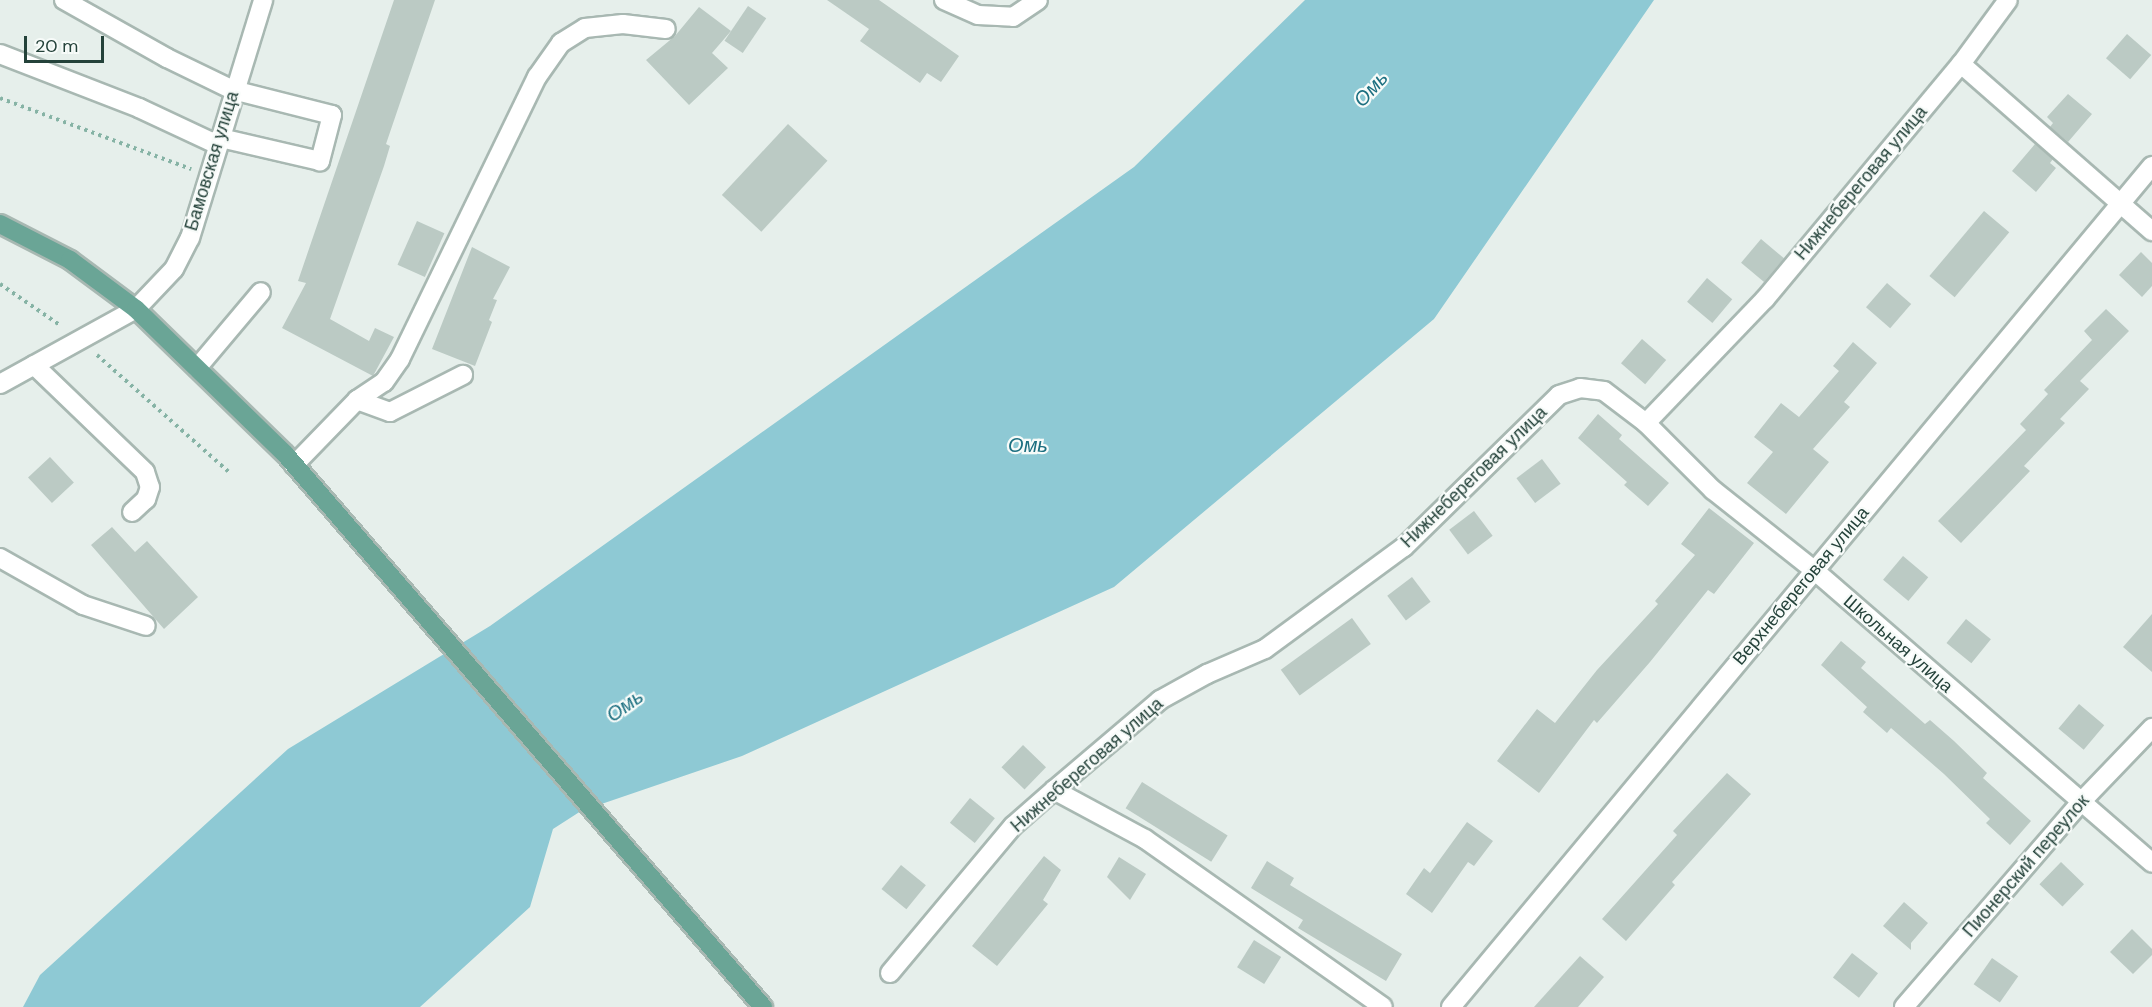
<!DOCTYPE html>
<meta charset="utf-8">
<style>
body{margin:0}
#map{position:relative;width:2152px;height:1007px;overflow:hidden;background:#e6efeb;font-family:"DM Sans",sans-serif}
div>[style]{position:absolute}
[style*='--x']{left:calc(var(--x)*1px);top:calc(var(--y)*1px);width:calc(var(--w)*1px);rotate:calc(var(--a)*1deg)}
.water>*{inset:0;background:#8ec9d4}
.building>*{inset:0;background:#bbcac4;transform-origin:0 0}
.path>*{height:4px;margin-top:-2px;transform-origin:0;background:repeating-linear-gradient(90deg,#86b3a5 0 3px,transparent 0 7.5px)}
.roads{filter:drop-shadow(2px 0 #a8b8b2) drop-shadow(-2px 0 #a8b8b2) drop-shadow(0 2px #a8b8b2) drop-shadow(0 -2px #a8b8b2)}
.minor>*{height:18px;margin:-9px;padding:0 9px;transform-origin:9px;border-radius:9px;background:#fff}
.major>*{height:18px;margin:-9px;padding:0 9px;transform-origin:9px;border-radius:9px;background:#6aa596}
span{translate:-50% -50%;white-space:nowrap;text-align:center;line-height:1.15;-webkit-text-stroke:4.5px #f7fbf9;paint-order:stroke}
.street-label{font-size:18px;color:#24423a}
.water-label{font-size:20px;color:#1c6f80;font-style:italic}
.scale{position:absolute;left:24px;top:36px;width:80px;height:27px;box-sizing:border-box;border:3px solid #24423a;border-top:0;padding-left:8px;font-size:18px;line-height:21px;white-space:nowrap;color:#24423a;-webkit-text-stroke:4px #f7fbf9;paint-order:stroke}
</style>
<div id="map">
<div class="water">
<div style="clip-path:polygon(1305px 0,1654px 0,1434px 319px,1114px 587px,742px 756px,581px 811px,553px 829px,530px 907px,420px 1007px,23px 1007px,40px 975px,288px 749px,490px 626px,1134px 167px)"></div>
</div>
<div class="building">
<div style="clip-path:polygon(394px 0,435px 0,386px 144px,390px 146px,384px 166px,330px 319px,369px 341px,375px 328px,394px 337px,373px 376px,282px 328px,306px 283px,298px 281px)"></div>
<div style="clip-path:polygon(827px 0,879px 0,959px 56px,941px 82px,927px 73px,920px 83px,860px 41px,869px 29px)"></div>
<div style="left:748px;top:6px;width:22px;height:42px;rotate:34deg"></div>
<div style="clip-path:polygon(699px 7px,731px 31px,712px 53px,728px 68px,689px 105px,646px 60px,675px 36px)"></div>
<div style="left:2127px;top:34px;width:32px;height:32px;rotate:41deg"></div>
<div style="clip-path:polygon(2068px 94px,2092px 114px,2068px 142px,2050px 127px,2053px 123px,2047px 117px)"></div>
<div style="left:788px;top:124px;width:54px;height:97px;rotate:43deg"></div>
<div style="clip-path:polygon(2035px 144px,2053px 159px,2050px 163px,2056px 168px,2036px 192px,2012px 171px)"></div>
<div style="left:1984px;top:211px;width:33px;height:85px;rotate:40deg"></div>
<div style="left:417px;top:221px;width:30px;height:48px;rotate:24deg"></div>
<div style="left:1761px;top:239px;width:30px;height:31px;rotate:40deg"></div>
<div style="clip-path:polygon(472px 247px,510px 267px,493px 299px,497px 300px,489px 320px,492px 322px,475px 366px,432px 349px)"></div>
<div style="clip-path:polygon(2141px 252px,2152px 263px,2152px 286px,2142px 297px,2119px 275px)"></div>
<div style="left:1707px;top:278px;width:33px;height:31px;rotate:40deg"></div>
<div style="left:1887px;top:283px;width:32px;height:32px;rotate:41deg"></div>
<div style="clip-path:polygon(2106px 309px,2129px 331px,2080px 381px,2089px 389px,2060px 419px,2065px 423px,2024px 466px,2030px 471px,1961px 543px,1938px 521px,2026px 430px,2020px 424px,2048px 394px,2044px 390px,2092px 340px,2084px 331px)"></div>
<div style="left:1642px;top:339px;width:32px;height:32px;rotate:41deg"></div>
<div style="clip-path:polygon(1853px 342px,1877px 363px,1844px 402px,1850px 407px,1813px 449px,1829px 462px,1786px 514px,1747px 483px,1773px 452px,1754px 437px,1781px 403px,1799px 417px,1839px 371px,1833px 366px)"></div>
<div style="clip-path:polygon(1598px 414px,1622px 435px,1619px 439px,1669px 483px,1648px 506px,1624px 485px,1627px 482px,1578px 438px)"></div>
<div style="left:50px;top:457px;width:35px;height:30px;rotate:47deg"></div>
<div style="left:1542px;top:459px;width:31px;height:32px;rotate:53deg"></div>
<div style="clip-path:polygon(1709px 508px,1754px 543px,1714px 594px,1708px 590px,1650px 662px,1597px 723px,1594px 720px,1539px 793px,1497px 761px,1537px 709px,1555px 723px,1597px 670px,1658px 604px,1655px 601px,1695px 555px,1681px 544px)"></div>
<div style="left:1474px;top:511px;width:31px;height:31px;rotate:53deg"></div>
<div style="clip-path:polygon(112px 527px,135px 552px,147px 541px,198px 597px,164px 629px,91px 545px)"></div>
<div style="left:1903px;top:556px;width:33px;height:31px;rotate:40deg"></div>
<div style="left:1412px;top:577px;width:31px;height:31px;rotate:53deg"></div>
<div style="clip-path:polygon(2152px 614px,2152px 672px,2123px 647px)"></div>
<div style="left:1352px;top:618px;width:32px;height:88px;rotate:54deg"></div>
<div style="left:1966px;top:619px;width:32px;height:31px;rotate:39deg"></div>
<div style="clip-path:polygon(1841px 641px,1866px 662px,1861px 668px,1925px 724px,1930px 720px,1954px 741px,1987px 773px,1983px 778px,2031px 821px,2010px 845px,1986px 823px,1990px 819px,1944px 774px,1891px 728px,1887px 733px,1863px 712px,1867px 707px,1821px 665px)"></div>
<div style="left:2079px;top:704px;width:33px;height:32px;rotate:40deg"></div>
<div style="left:1023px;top:745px;width:32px;height:31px;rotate:44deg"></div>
<div style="clip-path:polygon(1727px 773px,1751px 794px,1672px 882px,1675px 885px,1626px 941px,1602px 919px,1677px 835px,1673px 831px)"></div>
<div style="left:1142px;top:782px;width:101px;height:31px;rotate:32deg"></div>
<div style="left:970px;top:798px;width:32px;height:32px;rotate:39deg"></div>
<div style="clip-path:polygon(1467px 822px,1493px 841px,1474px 866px,1468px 862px,1432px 913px,1406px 894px,1424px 868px,1430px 873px)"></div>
<div style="clip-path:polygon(1044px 856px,1061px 870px,1043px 900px,1048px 904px,997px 966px,972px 946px)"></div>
<div style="clip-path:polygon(1119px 857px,1146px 874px,1130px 900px,1107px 877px)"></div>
<div style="clip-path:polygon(1267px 861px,1294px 878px,1290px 885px,1402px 954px,1386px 981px,1298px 928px,1303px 920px,1251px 888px)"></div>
<div style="left:2061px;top:862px;width:32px;height:31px;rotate:44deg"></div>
<div style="left:901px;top:865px;width:32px;height:31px;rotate:39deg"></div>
<div style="clip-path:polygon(1904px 902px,1928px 923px,1911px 943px,1911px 950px,1883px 926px)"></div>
<div style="clip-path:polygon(2132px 929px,2152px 949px,2152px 955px,2133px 974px,2110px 952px)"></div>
<div style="left:1254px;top:940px;width:32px;height:32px;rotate:32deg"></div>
<div style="left:1852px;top:953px;width:33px;height:31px;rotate:38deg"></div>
<div style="clip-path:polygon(1580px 956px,1604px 977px,1578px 1007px,1534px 1007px)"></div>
<div style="left:1992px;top:958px;width:32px;height:32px;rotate:35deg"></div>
</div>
<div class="path">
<div style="--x:0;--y:98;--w:204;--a:20.4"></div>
<div style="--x:0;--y:284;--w:74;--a:34.5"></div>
<div style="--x:97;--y:355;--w:179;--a:41.6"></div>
</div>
<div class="roads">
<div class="minor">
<div style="--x:64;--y:0;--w:118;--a:29.4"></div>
<div style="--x:167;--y:58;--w:73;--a:25.9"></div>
<div style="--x:233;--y:90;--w:102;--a:14.2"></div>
<div style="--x:332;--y:115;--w:48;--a:104.6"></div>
<div style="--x:320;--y:161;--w:103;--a:-167"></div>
<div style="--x:944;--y:0;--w:37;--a:24"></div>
<div style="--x:978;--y:15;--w:35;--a:3"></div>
<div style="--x:1013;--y:17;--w:30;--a:-34"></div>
<div style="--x:0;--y:54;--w:149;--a:21.2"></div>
<div style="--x:139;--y:108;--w:87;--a:25.1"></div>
<div style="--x:1961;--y:64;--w:254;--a:41.2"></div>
<div style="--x:34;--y:365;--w:154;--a:43.9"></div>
<div style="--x:145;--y:472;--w:16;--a:72"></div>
<div style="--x:150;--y:487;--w:13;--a:108"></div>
<div style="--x:146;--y:499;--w:19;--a:137"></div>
<div style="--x:197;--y:368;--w:99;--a:-49.9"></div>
<div style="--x:0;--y:384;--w:155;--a:-28.9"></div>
<div style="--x:136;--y:309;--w:55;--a:-46.5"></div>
<div style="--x:174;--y:269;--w:35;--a:-63"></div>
<div style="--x:190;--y:238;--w:249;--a:-72.9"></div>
<div style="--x:357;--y:400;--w:35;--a:20"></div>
<div style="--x:390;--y:412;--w:82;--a:-26.9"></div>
<div style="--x:1646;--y:423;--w:95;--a:45"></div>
<div style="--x:1713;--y:490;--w:129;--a:38.4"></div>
<div style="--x:1814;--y:570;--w:447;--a:40.9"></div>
<div style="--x:294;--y:465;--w:91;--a:-45.9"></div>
<div style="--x:357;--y:400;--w:32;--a:-34"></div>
<div style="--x:384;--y:382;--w:28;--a:-55"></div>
<div style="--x:400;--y:359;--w:314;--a:-64.1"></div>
<div style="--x:537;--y:77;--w:42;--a:-54.8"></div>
<div style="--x:561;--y:43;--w:28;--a:-32"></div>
<div style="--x:585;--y:28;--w:38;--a:-6"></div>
<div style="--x:623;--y:24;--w:43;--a:6.6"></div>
<div style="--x:0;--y:558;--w:95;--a:29.5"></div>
<div style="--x:83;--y:605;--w:66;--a:18.4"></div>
<div style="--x:1054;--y:790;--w:103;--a:28.3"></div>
<div style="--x:1145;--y:839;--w:291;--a:35.2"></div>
<div style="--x:890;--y:973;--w:192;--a:-50.1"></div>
<div style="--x:1013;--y:826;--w:55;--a:-41.3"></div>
<div style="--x:1054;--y:790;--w:139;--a:-40.3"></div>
<div style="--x:1160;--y:700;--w:54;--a:-29"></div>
<div style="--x:1207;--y:674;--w:63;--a:-23.3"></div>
<div style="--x:1265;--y:649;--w:172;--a:-36.3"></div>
<div style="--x:1404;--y:547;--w:217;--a:-44.4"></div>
<div style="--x:1559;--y:395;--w:22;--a:-18"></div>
<div style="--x:1580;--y:388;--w:24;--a:7"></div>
<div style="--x:1604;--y:391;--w:53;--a:37.3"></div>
<div style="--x:1646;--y:423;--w:172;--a:-46.2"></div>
<div style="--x:1765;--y:299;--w:306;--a:-50.2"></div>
<div style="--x:1961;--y:64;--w:79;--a:-53.7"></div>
<div style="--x:1451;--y:1007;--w:1095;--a:-50.19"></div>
<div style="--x:1904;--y:1007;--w:271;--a:-49.2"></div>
<div style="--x:2081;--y:802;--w:103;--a:-46.2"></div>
</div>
<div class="major">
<div style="--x:0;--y:224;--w:79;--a:27.2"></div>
<div style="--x:70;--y:260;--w:82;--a:36.6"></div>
<div style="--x:136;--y:309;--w:209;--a:44.2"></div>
<div style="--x:286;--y:455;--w:730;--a:49.17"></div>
</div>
</div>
<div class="street-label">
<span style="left:212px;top:161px;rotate:-73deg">Бамовская улица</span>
<span style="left:1861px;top:183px;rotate:-50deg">Нижнебереговая улица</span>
<span style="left:1474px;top:477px;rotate:-44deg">Нижнебереговая улица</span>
<span style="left:1801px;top:586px;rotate:-50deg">Верхнебереговая улица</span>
<span style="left:1898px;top:644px;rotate:41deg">Школьная улица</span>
<span style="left:1087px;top:765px;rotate:-41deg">Нижнебереговая улица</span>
<span style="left:2026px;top:866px;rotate:-49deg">Пионерский переулок</span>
</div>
<div class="water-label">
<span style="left:1371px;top:89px;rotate:-48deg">Омь</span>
<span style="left:1028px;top:445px">Омь</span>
<span style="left:625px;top:706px;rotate:-36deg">Омь</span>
</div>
<div class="scale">20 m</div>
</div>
